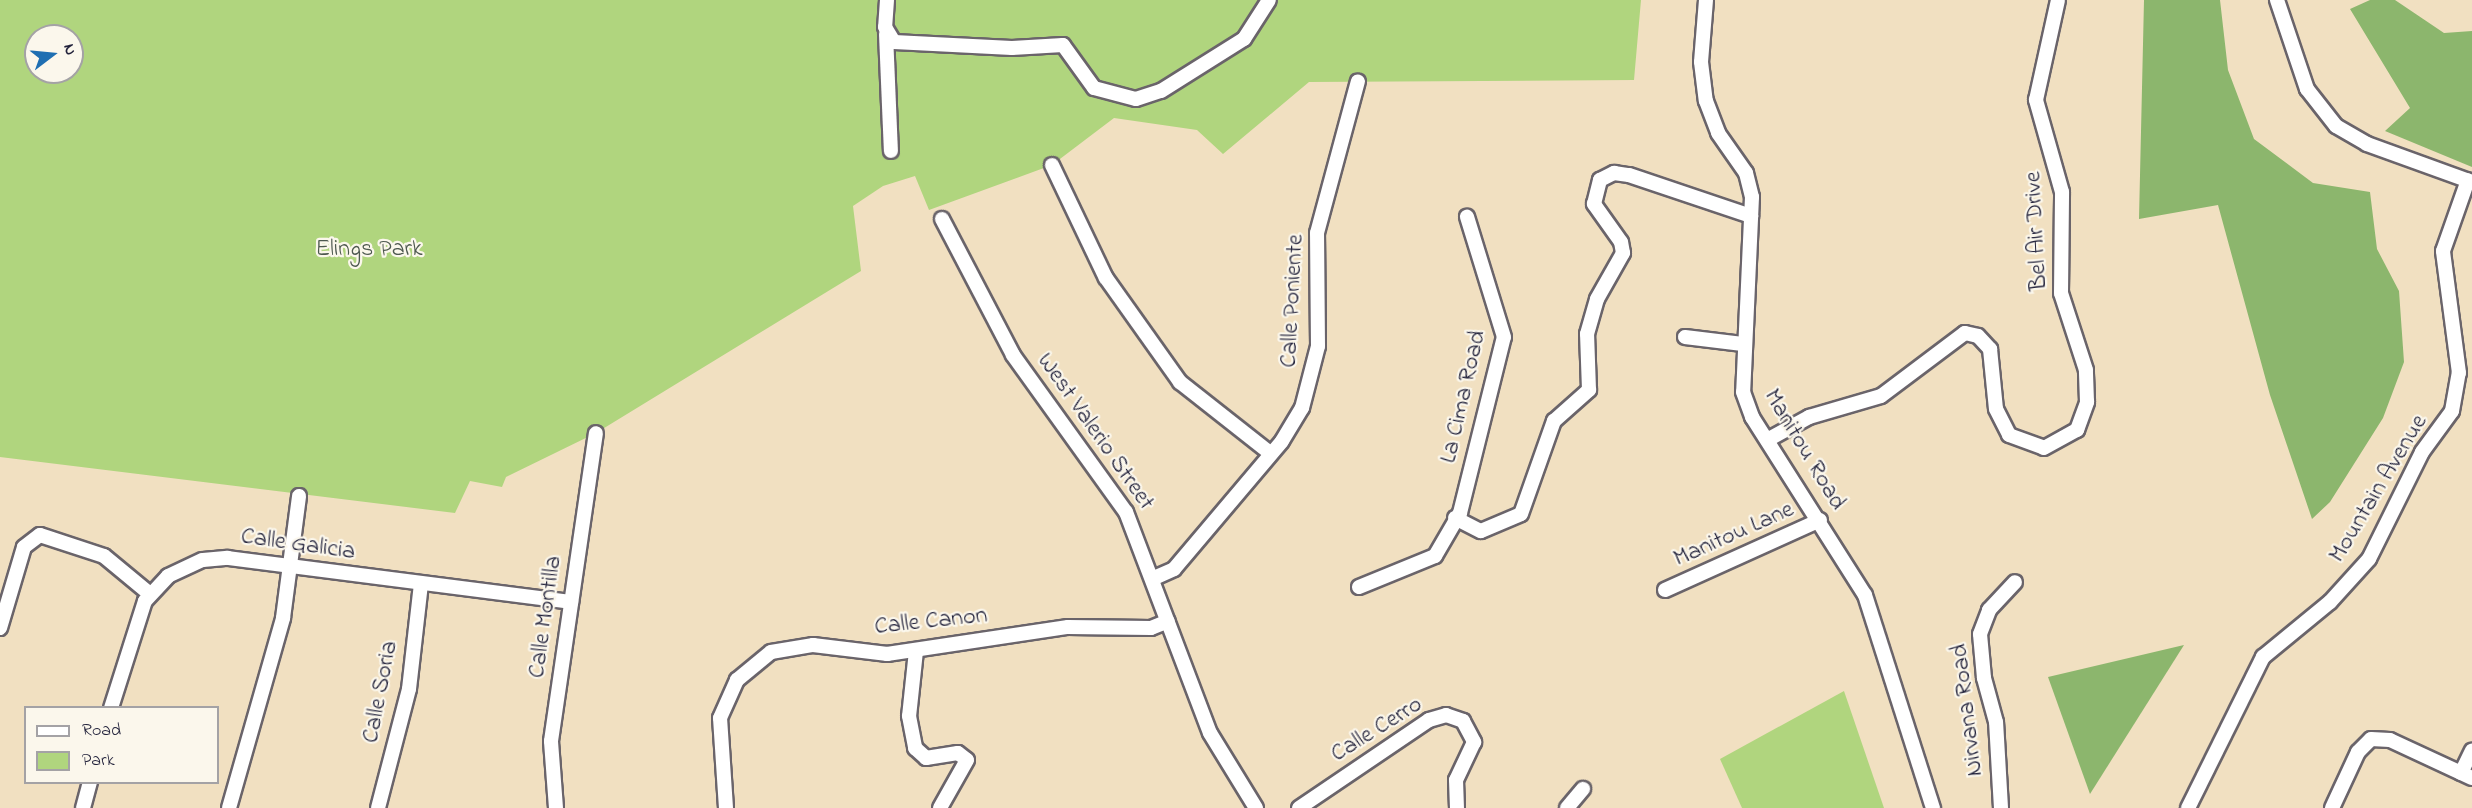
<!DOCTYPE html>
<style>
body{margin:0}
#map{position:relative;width:2472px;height:808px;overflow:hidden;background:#f1e0c1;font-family:"Indie Flower",sans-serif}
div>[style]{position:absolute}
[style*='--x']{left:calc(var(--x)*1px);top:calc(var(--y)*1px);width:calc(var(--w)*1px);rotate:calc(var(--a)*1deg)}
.green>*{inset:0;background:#b0d57e}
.forest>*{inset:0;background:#8cb66d}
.roads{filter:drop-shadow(2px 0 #6a646a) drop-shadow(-2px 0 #6a646a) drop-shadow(0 2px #6a646a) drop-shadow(0 -2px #6a646a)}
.minor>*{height:14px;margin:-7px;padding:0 7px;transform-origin:7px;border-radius:7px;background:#fff}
span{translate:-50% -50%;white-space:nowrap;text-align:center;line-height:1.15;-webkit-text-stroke:4.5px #fbf7ec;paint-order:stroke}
.street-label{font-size:24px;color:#22223b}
.park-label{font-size:24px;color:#4d584f}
.legend{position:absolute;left:24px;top:706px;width:195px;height:78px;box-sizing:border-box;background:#fbf7ec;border:2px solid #a4a2a5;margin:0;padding:8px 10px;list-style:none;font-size:18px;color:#22223b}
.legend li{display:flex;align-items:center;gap:12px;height:30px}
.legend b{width:30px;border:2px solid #a4a2a5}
.north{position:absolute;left:24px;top:24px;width:60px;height:60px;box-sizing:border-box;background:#fbf7ec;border:2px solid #a4a2a5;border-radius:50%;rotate:74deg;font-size:16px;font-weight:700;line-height:24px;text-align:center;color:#22223b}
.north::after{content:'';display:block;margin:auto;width:21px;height:27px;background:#1f6fb2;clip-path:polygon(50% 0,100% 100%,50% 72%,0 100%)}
</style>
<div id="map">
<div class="green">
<div style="clip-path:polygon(evenodd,0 0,1641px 0,1634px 80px,1309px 82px,1223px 154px,1197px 130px,1114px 118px,1052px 165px,929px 210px,915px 176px,883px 186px,853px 206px,861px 271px,596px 433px,506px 477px,502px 487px,470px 481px,455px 513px,0 457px,0 0,36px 36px,72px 36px,72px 72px,36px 72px,36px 36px)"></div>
<div style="clip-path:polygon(1844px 691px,1884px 808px,1742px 808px,1720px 759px)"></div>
</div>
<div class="forest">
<div style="clip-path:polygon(2144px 0,2220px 0,2228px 70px,2254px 139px,2313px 183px,2370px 192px,2377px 249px,2399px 291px,2404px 362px,2383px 418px,2330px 502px,2312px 519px,2270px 395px,2218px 205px,2139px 219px)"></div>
<div style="clip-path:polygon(2370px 0,2395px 0,2444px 33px,2472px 31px,2472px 167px,2385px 131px,2410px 108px,2350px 9px)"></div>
<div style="clip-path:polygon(2184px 645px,2090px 794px,2048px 677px)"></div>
</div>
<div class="roads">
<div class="minor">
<div style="--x:887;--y:0;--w:27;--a:94"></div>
<div style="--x:885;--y:27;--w:17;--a:59"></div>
<div style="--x:894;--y:42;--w:118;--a:2.9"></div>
<div style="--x:1012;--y:48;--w:51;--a:-3.4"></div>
<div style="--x:1063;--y:45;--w:53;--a:54.2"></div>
<div style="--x:1094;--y:88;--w:43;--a:14.7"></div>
<div style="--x:1136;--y:99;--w:26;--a:-18"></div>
<div style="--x:1161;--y:91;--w:98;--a:-32.1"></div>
<div style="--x:1244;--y:39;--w:46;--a:-57.3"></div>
<div style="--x:1706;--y:0;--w:62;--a:94.6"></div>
<div style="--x:1701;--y:62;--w:39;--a:83"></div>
<div style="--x:1706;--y:101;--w:34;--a:69"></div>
<div style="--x:1718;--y:133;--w:49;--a:55"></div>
<div style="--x:1746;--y:173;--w:25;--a:76"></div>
<div style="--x:1752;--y:197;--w:195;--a:92.6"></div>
<div style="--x:1743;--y:392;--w:27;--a:70"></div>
<div style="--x:1752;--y:417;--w:211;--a:57.6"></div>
<div style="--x:1865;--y:595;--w:224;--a:72.3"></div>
<div style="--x:2277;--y:0;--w:94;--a:71.4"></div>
<div style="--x:2307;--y:89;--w:47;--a:51.9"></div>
<div style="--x:2336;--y:126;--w:36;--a:30"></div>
<div style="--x:2367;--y:144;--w:112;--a:19.9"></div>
<div style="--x:886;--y:34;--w:117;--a:87.6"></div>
<div style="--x:1052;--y:165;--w:125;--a:64.5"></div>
<div style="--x:1106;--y:278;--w:128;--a:54.6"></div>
<div style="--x:1180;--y:382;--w:115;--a:38.3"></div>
<div style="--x:942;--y:219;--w:153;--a:62.4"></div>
<div style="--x:1013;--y:355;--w:193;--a:54.3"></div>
<div style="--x:1126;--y:512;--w:236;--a:69.2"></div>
<div style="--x:1210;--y:733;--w:88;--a:58.5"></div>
<div style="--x:1685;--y:337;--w:58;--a:6.9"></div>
<div style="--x:1769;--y:439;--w:46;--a:-28.8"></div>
<div style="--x:1809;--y:417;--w:75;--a:-16.3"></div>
<div style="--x:1881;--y:396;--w:105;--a:-36.9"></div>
<div style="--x:1965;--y:333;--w:13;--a:13"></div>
<div style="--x:1978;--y:336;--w:18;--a:47"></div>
<div style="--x:1990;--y:349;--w:60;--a:84.3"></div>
<div style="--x:1996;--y:409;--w:29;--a:63"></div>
<div style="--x:2009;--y:435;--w:37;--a:20"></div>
<div style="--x:2044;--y:448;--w:38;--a:-29"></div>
<div style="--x:2077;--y:430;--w:30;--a:-70"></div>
<div style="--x:2087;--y:402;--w:32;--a:-92"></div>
<div style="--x:2086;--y:370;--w:81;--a:-108"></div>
<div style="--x:2061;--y:293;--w:101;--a:-89.4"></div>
<div style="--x:2062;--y:192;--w:96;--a:-105.8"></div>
<div style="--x:2036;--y:100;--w:102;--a:-77.6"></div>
<div style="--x:1455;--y:518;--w:29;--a:27"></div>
<div style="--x:1481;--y:531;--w:43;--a:-23"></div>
<div style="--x:1521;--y:514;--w:99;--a:-70.5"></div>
<div style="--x:1554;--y:421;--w:47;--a:-41.5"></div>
<div style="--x:1589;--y:390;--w:56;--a:-92"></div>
<div style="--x:1587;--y:334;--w:36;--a:-74"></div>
<div style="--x:1597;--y:299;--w:53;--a:-60.5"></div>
<div style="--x:1623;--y:253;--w:11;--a:-100"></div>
<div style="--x:1621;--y:242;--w:47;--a:-125.4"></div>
<div style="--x:1594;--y:204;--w:25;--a:-76"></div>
<div style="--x:1600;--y:180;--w:16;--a:-27"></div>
<div style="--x:1614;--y:173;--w:15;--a:8"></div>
<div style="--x:1629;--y:175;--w:129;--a:18.6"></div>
<div style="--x:1154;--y:578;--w:22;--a:-24"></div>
<div style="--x:1174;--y:569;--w:167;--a:-49.8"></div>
<div style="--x:1282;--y:441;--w:39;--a:-59"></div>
<div style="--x:1302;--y:408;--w:64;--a:-75.5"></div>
<div style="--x:1318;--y:346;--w:113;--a:-90.5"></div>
<div style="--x:1317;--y:233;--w:157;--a:-74.9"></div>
<div style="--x:1359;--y:587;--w:82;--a:-22.2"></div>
<div style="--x:1435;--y:556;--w:50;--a:-59.8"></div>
<div style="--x:1460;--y:513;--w:181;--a:-76"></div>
<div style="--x:1504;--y:337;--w:126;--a:-107.1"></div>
<div style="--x:1665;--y:590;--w:170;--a:-24.3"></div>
<div style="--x:0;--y:628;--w:84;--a:-73.5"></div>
<div style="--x:24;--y:547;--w:20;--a:-37"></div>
<div style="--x:40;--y:535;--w:67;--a:18.2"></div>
<div style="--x:104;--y:556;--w:60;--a:39.6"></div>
<div style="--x:916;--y:651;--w:65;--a:96.1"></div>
<div style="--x:909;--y:716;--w:33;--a:79"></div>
<div style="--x:915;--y:748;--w:15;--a:42"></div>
<div style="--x:926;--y:758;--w:32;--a:-9"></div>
<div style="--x:958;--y:753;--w:11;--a:38"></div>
<div style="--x:967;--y:760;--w:55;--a:119.4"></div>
<div style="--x:111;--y:708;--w:112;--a:-72.4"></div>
<div style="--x:145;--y:601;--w:34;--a:-47"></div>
<div style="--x:168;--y:576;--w:38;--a:-25"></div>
<div style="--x:203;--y:560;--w:25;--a:-5"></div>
<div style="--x:228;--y:558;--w:346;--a:7.3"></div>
<div style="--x:2461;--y:773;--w:25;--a:-64"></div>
<div style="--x:83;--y:808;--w:27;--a:-75"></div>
<div style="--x:229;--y:808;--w:198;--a:-74.1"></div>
<div style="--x:283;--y:618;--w:123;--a:-82.5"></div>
<div style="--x:378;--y:808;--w:123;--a:-75.4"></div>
<div style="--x:409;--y:689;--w:106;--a:-83.5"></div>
<div style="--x:556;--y:808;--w:67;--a:-94.3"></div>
<div style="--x:551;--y:741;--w:311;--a:-81.7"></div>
<div style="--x:726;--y:808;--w:90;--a:-93.8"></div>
<div style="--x:720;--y:718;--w:42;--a:-65.9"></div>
<div style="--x:737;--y:680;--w:44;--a:-39.5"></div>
<div style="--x:771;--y:652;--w:43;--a:-9.5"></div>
<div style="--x:813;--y:645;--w:75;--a:6.9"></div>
<div style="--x:887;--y:654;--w:183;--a:-8.5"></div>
<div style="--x:1068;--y:627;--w:83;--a:0.7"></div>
<div style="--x:1151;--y:628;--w:18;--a:-22"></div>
<div style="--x:1299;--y:808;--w:157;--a:-34.1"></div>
<div style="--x:1429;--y:720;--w:18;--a:-16"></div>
<div style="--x:1446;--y:715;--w:18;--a:19"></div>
<div style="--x:1463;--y:721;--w:24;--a:62"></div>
<div style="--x:1474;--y:742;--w:42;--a:115.3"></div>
<div style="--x:1456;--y:780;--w:28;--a:88"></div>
<div style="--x:1567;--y:808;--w:25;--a:-50"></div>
<div style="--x:2001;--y:808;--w:86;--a:-93.3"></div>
<div style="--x:1996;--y:722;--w:46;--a:-105.3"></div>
<div style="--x:1984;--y:678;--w:44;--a:-95.2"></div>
<div style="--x:1980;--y:634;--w:26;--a:-69"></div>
<div style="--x:1989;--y:610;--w:38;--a:-47"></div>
<div style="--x:2188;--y:808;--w:169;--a:-63.6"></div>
<div style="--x:2263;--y:657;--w:87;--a:-39.4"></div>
<div style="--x:2330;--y:602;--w:58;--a:-47.8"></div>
<div style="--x:2369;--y:559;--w:119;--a:-63.6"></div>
<div style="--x:2422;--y:452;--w:51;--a:-53.8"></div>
<div style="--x:2452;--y:411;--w:39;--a:-80"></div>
<div style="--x:2459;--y:373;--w:123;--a:-97.5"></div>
<div style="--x:2443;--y:251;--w:75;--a:-70.6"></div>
<div style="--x:2332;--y:808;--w:62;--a:-65.1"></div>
<div style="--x:2358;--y:752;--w:18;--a:-45"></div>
<div style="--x:2371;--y:739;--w:19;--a:3"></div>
<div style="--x:2390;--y:740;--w:90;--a:24.9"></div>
</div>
</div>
<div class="street-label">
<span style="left:2037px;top:231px;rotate:-93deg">Bel Air Drive</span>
<span style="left:1293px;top:301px;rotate:-87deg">Calle Poniente</span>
<span style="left:1464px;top:397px;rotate:-77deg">La Cima Road</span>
<span style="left:1095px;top:432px;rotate:55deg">West Valerio Street</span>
<span style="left:1804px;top:450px;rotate:59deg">Manitou Road</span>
<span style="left:2379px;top:489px;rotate:-59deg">Mountain Avenue</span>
<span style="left:1734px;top:535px;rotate:-24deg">Manitou Lane</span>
<span style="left:298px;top:545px;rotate:8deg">Calle Galicia</span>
<span style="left:546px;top:617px;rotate:-82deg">Calle Montilla</span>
<span style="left:931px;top:622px;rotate:-6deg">Calle Canon</span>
<span style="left:381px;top:692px;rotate:-79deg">Calle Soria</span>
<span style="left:1968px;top:710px;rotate:-97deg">Nirvana Road</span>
<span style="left:1377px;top:730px;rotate:-32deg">Calle Cerro</span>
</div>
<div class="park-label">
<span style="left:369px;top:250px">Elings Park</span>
</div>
<ul class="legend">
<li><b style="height:8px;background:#fff"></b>Road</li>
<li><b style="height:16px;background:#b0d57e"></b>Park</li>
</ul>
<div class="north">N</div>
</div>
